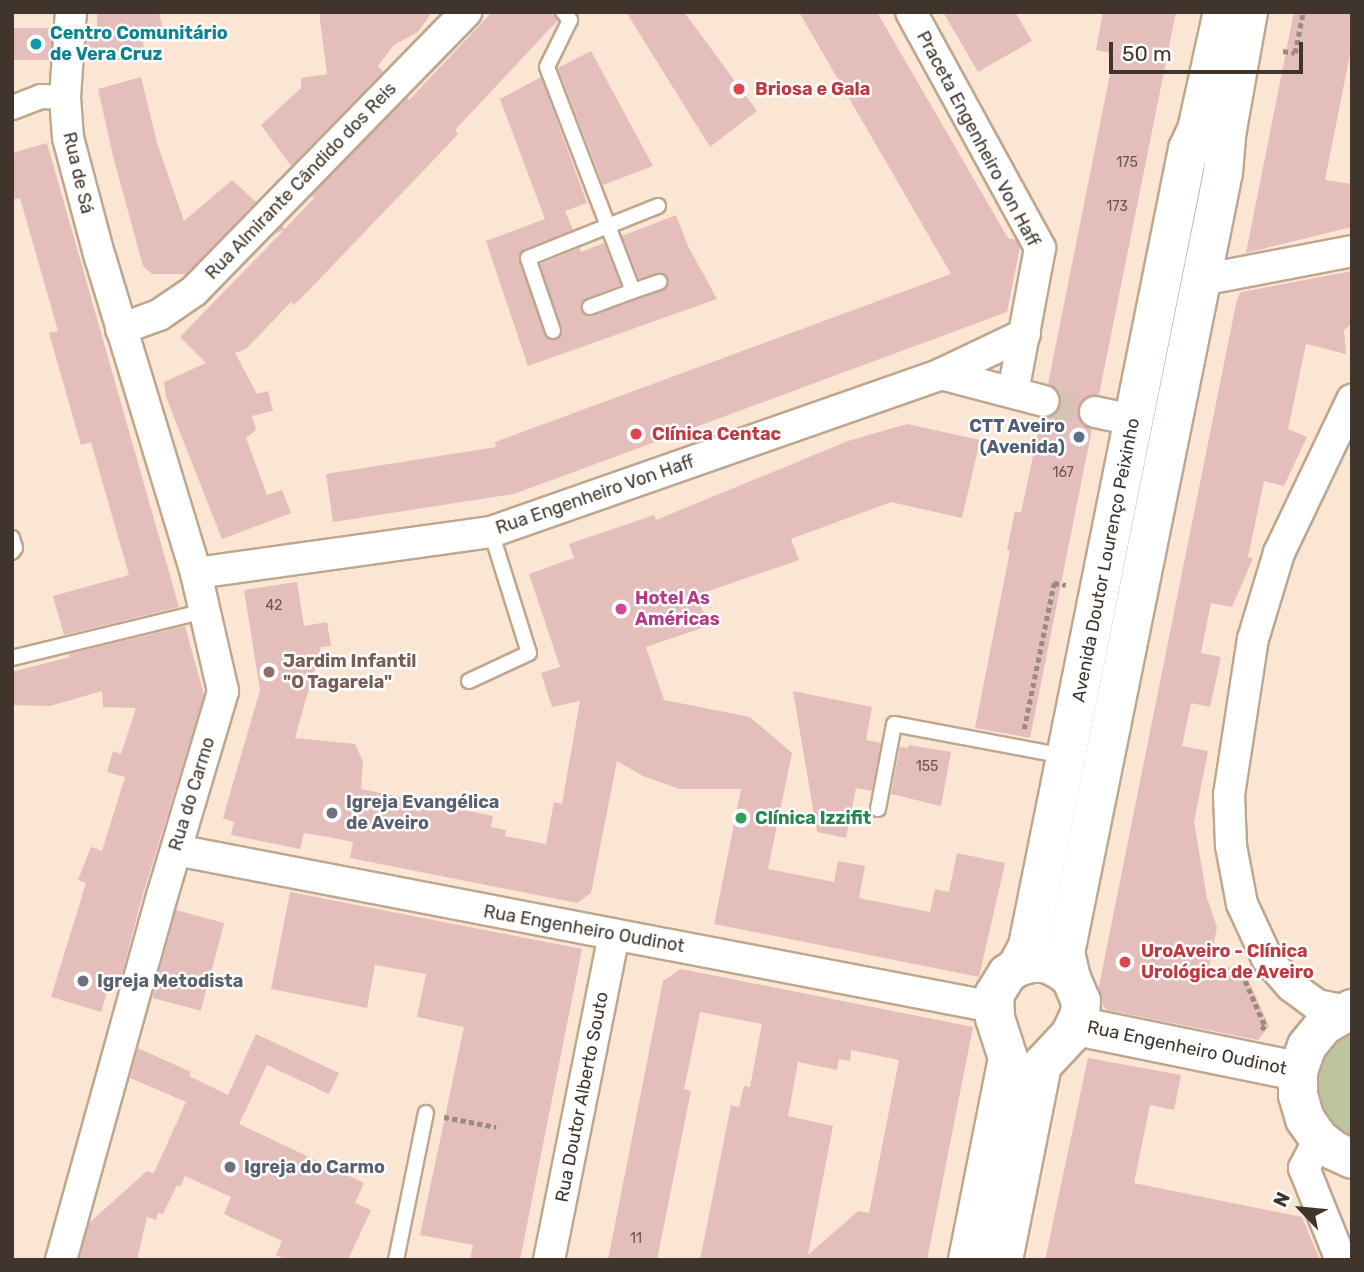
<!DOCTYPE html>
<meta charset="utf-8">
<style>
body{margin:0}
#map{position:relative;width:1364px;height:1272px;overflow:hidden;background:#fbe6d3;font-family:Rubik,sans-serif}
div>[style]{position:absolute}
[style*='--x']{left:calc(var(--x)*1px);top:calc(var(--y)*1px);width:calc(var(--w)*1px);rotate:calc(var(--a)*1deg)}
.green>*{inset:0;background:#bdc59f}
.building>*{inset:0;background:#e3bebb;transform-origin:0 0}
.minor-tunnel>*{height:30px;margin-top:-15px;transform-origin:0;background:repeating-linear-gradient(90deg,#d6c3b2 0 30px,transparent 0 45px)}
.path>*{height:4.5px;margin-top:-2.25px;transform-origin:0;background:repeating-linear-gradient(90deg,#9b8b7d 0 5px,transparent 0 8.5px)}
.roads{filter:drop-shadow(2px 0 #bea68f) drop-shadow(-2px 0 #bea68f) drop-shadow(0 2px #bea68f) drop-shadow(0 -2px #bea68f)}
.service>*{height:14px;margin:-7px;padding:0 7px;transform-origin:7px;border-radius:7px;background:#fff}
.pedestrian>*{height:23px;margin:-11.5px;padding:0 11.5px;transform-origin:11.5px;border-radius:11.5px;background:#fff}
.minor>*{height:30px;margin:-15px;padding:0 15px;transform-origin:15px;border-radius:15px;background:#fff}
.secondary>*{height:38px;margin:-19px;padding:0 19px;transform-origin:19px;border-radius:19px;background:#fff}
.dots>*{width:19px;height:19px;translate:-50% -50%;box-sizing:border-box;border:4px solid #fff;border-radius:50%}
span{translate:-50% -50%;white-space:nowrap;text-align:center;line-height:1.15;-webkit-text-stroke:5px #fff;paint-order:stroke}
.number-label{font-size:14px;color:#695750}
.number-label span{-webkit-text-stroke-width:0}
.culture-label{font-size:18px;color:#0d838f;font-weight:700}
.left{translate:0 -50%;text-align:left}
.health-label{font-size:18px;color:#be3a42;font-weight:700}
.street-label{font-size:18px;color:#40352c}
.service-label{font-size:18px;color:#4e5e75;font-weight:700}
.right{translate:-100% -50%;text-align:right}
.hotel-label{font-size:18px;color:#b23c85;font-weight:700}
.education-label{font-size:18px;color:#785e54;font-weight:700}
.worship-label{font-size:18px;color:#5b616d;font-weight:700}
.leisure-label{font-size:18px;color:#27864d;font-weight:700}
.frame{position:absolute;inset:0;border:14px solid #40352c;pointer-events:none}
.north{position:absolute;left:1266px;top:1174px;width:70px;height:70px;-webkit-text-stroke:5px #fff;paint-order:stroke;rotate:296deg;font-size:19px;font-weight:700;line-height:28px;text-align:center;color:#40352c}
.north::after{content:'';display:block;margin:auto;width:24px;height:32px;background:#40352c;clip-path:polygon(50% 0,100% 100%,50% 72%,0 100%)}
.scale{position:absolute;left:1109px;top:42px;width:194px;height:32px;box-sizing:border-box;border:4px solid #40352c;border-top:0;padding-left:9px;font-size:21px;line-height:24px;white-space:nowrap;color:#40352c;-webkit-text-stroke:5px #fff;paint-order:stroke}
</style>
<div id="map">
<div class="green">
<div style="clip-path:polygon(1352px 1031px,1352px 1139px,1330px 1122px,1321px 1106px,1317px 1087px,1320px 1066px,1329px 1048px)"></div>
</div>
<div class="building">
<div style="clip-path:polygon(97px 12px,159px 12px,164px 34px,143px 39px,145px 60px,85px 60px,87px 29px,97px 29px)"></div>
<div style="clip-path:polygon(319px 12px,432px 12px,418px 32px,394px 45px,378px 66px,383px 72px,291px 166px,261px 125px,301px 88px,301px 78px,327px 74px)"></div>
<div style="clip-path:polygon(492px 12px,554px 12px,558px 20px,455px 130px,458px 134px,446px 147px,311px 288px,294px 305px,291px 302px,246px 349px,235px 353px,257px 394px,268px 391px,273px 411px,252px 416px,256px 430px,246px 438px,267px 495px,282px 490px,291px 513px,222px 539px,166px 397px,164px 382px,206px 363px,180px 337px,284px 230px,274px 234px,282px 226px,285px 229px,314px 198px,312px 195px,407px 97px,409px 100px)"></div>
<div style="clip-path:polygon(626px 12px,684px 12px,757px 111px,710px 147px)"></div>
<div style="clip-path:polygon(799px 12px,877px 12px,1008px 238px,1016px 240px,1020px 247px,1007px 312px,514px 494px,333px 522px,326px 474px,496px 447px,495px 442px,951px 274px)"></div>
<div style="clip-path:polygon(943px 12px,1015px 12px,1032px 41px,978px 72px)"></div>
<div style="clip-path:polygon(1103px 12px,1176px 12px,1099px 395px,1082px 400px,1078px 409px,1083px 425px,1092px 429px,1030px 738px,975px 728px,1010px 551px,1007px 550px,1015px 511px,1021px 513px,1041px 418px,1056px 414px,1061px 405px,1057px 389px,1048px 384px,1114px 54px,1096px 50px)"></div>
<div style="clip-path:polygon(1294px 12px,1352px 12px,1352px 44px,1325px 180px,1352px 184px,1352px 227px,1246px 253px)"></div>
<div style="left:12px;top:28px;width:40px;height:32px"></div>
<div style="clip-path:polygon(591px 51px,653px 166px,603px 185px,558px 68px)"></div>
<div style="clip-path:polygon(141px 77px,157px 143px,184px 221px,232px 180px,256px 202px,186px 274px,152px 274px,143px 266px,113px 156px,98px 89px)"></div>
<div style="clip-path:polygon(541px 77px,587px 203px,565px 211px,573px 230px,524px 249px,519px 256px,546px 338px,557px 340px,562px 329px,540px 264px,580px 248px,581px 252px,604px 243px,621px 285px,583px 300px,581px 311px,593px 316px,667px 288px,668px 280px,661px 273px,639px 279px,622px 236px,676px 215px,688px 246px,717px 299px,528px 366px,486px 241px,545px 219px,500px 99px)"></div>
<div style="clip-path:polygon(47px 143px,179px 607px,64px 635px,53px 596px,129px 575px,91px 442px,81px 445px,49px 333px,58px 331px,20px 198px,12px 200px,12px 153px)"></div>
<div style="clip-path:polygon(1352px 271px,1352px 324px,1344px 330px,1346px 354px,1306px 344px,1288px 429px,1307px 437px,1284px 486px,1264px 481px,1248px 557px,1253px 558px,1232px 607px,1211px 603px,1201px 653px,1221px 657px,1210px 707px,1191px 703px,1182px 746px,1208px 751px,1194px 822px,1207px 898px,1217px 927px,1208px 973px,1241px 964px,1269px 1026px,1258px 1040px,1107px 1010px,1103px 1006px,1099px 986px,1237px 299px,1241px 292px)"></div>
<div style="clip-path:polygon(907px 424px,980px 440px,962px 518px,891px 502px,791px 539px,799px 560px,697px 595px,708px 626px,646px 647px,664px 700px,750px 717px,792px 753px,768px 869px,834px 882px,838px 861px,865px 866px,859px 898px,930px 912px,935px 889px,949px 892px,957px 853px,1005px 863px,979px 977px,714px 924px,741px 789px,680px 789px,643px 776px,617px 761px,591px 893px,577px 903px,350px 858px,353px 842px,328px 837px,304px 833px,300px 849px,231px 835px,234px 822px,223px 818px,260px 690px,244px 590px,297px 582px,304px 626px,327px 622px,331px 646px,321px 647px,313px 676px,309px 677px,310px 685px,295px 738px,355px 744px,363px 762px,361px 789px,493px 816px,491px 827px,506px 830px,505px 836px,546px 844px,554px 802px,562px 804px,580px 701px,552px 707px,541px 673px,560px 667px,529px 574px,574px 558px,569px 544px,654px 515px,656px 520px,848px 441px)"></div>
<div style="clip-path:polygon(185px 626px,204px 695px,141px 901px,118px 989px,109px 986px,101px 1012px,51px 997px,86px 883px,78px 880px,91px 847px,102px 851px,125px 777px,107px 772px,113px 751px,121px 754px,136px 708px,103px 707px,102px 691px,50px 706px,12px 705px,12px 672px,70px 657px,69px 654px)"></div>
<div style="clip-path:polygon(793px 691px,872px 707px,866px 740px,881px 743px,872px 791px,856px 788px,846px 838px,817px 832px)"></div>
<div style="clip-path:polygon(909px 745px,951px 752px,941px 806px,891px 794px,900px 747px,908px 748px)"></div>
<div style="clip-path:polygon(290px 892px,582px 949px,520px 1260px,470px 1260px,473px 1245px,420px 1235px,464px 1027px,417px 1017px,426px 974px,375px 965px,367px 1008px,271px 989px)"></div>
<div style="left:176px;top:910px;width:50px;height:91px;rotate:15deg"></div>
<div style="clip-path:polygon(evenodd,681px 969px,973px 1027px,927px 1260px,700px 1260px,731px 1105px,739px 1107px,744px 1086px,750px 1087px,762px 1024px,700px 1012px,684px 1089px,691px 1091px,657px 1260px,608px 1260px,663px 981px,681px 969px,851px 1050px,899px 1060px,869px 1213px,858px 1211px,808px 1255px,833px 1126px,788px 1116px,798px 1062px,837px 1070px,839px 1059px,850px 1061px,851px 1050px)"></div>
<div style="clip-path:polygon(256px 1034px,339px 1073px,329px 1094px,267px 1065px,239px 1124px,364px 1183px,355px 1203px,371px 1210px,348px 1260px,287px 1260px,276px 1255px,282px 1241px,224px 1214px,231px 1197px,185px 1176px,180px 1187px,177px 1185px,163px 1214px,158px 1213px,156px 1220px,147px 1217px,137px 1260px,79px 1260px,89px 1223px,147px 1171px,154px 1173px,186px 1102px,130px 1078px,138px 1048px,191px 1072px,189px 1076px,228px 1095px)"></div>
<div style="clip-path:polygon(1088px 1058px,1181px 1075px,1174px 1110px,1150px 1105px,1134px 1183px,1302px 1217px,1320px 1260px,1045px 1260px)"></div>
</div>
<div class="minor-tunnel">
<div style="--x:1044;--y:401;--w:52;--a:12.2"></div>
</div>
<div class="path">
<div style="--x:1283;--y:51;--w:12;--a:9"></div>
<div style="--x:1295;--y:53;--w:42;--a:-79"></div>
<div style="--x:1024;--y:729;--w:149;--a:-78.4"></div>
<div style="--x:1054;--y:583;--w:12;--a:9"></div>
<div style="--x:1242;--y:973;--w:58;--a:66.5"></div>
<div style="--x:1265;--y:1026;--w:6;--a:129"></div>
<div style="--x:444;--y:1117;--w:53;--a:10.9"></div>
</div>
<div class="roads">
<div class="service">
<div style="--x:563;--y:12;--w:11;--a:49"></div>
<div style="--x:570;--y:20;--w:52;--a:116.1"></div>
<div style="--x:547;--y:67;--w:240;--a:69"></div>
<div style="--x:633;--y:291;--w:46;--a:159.6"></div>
<div style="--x:633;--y:291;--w:28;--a:-19"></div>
<div style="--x:553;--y:331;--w:77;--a:-108.9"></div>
<div style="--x:528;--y:258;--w:140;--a:-21.8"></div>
<div style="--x:12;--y:538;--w:10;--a:73"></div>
<div style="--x:15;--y:548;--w:5;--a:127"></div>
<div style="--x:12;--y:658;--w:199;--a:-13.7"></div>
<div style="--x:469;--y:681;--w:66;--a:-25"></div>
<div style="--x:529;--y:653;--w:127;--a:-107.4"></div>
<div style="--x:878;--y:809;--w:86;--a:-79.3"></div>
<div style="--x:894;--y:724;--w:174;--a:10.6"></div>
<div style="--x:396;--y:1260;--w:150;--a:-78.5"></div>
</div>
<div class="pedestrian">
<div style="--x:12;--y:107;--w:30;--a:-21"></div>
<div style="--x:40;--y:96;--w:25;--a:2"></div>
</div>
<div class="minor">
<div style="--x:911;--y:12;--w:269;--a:61.3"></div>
<div style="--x:1040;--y:248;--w:147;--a:100.6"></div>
<div style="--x:1202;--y:280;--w:153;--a:-10.9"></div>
<div style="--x:121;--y:329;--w:40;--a:-20.2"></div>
<div style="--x:159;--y:315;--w:42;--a:-34.4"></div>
<div style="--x:194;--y:291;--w:390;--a:-45.7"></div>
<div style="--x:941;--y:374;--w:93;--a:-25.5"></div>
<div style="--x:1095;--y:412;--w:40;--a:12"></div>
<div style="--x:196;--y:573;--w:298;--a:-7.9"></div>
<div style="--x:491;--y:532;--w:477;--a:-19.3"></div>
<div style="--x:941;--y:374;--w:106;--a:14.7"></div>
<div style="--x:176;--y:850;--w:832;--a:10.88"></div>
<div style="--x:1347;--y:1011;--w:31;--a:-169"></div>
<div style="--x:1317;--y:1005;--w:32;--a:-144"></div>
<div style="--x:1291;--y:986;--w:37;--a:-131"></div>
<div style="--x:1267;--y:958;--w:60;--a:-114.8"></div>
<div style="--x:1242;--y:904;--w:59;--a:-100.7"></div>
<div style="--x:1231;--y:846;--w:51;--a:-92.2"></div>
<div style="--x:1229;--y:795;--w:158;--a:-81.3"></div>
<div style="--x:1253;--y:639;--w:90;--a:-73.2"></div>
<div style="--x:1279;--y:553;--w:170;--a:-64.5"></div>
<div style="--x:1319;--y:1139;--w:33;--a:117"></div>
<div style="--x:1304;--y:1168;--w:99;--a:68.1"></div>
<div style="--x:61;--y:1260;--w:378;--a:-74.5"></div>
<div style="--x:162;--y:896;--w:214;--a:-73.4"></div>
<div style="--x:223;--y:691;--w:121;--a:-102.9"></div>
<div style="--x:196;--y:573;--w:329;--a:-106.9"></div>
<div style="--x:100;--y:258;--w:124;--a:-104.9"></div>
<div style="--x:68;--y:138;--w:41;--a:-94.2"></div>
<div style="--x:65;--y:97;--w:85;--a:-86"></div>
<div style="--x:549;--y:1260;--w:331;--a:-78.7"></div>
</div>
<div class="secondary">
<div style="--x:1017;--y:967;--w:24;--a:-62"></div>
<div style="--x:1028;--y:946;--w:813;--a:-78.65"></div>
<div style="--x:1188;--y:149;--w:21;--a:-65"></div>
<div style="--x:1197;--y:130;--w:121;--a:-77.6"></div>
<div style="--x:1071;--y:978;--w:26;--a:-103"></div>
<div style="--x:1065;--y:953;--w:797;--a:-78.56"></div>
<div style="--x:1223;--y:172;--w:37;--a:-85"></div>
<div style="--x:1226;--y:135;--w:125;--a:-79.9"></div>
<div style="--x:1352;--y:1009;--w:32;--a:150"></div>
<div style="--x:1324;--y:1025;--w:27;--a:129"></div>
<div style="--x:1307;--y:1046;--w:27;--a:110"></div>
<div style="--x:1298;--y:1071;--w:24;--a:90"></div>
<div style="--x:1298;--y:1095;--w:25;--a:74"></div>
<div style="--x:1305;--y:1119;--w:24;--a:55"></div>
<div style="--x:1319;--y:1139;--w:18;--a:38"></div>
<div style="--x:1333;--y:1150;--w:21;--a:25"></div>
<div style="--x:1076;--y:1026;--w:227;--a:11.5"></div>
<div style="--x:968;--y:1260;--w:206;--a:-78.8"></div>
<div style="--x:1008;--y:1058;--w:42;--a:-108"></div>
<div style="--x:995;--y:1018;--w:23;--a:-92"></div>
<div style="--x:994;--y:995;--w:25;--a:-58"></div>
<div style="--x:1007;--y:974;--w:12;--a:-35"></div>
<div style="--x:1017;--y:967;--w:15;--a:-16"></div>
<div style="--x:1031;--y:963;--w:15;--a:0"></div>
<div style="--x:1046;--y:963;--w:14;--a:25"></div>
<div style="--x:1059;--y:969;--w:15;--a:37"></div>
<div style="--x:1071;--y:978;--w:25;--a:67"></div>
<div style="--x:1081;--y:1001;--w:13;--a:94"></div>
<div style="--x:1080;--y:1014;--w:23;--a:115"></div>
<div style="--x:1070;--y:1035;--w:41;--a:133"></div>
<div style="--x:1042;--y:1065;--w:199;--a:101.3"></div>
</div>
</div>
<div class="dots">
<div style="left:36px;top:44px;background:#0f9aa8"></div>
<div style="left:739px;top:89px;background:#e0444e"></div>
<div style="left:636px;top:434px;background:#e0444e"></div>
<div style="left:1079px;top:437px;background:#5c6f8a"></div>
<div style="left:621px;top:609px;background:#d1479c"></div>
<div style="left:269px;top:672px;background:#8d6e63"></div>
<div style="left:332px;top:813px;background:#6b7280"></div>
<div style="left:741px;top:818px;background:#2e9e5b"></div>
<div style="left:1125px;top:962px;background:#e0444e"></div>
<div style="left:83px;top:981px;background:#6b7280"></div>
<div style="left:230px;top:1167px;background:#6b7280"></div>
</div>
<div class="number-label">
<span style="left:1127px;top:163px">175</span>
<span style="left:1117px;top:207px">173</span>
<span style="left:1063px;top:473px">167</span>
<span style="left:274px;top:606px">42</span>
<span style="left:927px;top:767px">155</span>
<span style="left:636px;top:1239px">11</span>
</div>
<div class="culture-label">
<span class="left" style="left:50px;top:44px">Centro Comunitário<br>de Vera Cruz</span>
</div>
<div class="health-label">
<span class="left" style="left:755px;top:89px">Briosa e Gala</span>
<span class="left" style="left:652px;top:434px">Clínica Centac</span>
<span class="left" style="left:1141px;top:962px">UroAveiro - Clínica<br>Urológica de Aveiro</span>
</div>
<div class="street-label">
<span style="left:978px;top:139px;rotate:62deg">Praceta Engenheiro Von Haff</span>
<span style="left:78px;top:173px;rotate:77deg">Rua de Sá</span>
<span style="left:301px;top:181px;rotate:-46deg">Rua Almirante Cândido dos Reis</span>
<span style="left:595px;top:495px;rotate:-19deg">Rua Engenheiro Von Haff</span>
<span style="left:1106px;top:560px;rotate:-79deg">Avenida Doutor Lourenço Peixinho</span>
<span style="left:192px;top:794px;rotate:-73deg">Rua do Carmo</span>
<span style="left:584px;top:929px;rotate:10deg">Rua Engenheiro Oudinot</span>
<span style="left:1187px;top:1048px;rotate:12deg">Rua Engenheiro Oudinot</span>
<span style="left:582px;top:1097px;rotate:-79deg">Rua Doutor Alberto Souto</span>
</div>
<div class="service-label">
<span class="right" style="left:1065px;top:437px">CTT Aveiro<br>(Avenida)</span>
</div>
<div class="hotel-label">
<span class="left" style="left:635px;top:609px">Hotel As<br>Américas</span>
</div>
<div class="education-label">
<span class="left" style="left:283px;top:672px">Jardim Infantil<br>"O Tagarela"</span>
</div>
<div class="worship-label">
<span class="left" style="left:346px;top:813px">Igreja Evangélica<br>de Aveiro</span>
<span class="left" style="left:97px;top:981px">Igreja Metodista</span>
<span class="left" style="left:244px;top:1167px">Igreja do Carmo</span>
</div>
<div class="leisure-label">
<span class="left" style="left:755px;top:818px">Clínica Izzifit</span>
</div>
<div class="frame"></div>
<div class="north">N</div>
<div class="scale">50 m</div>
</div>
